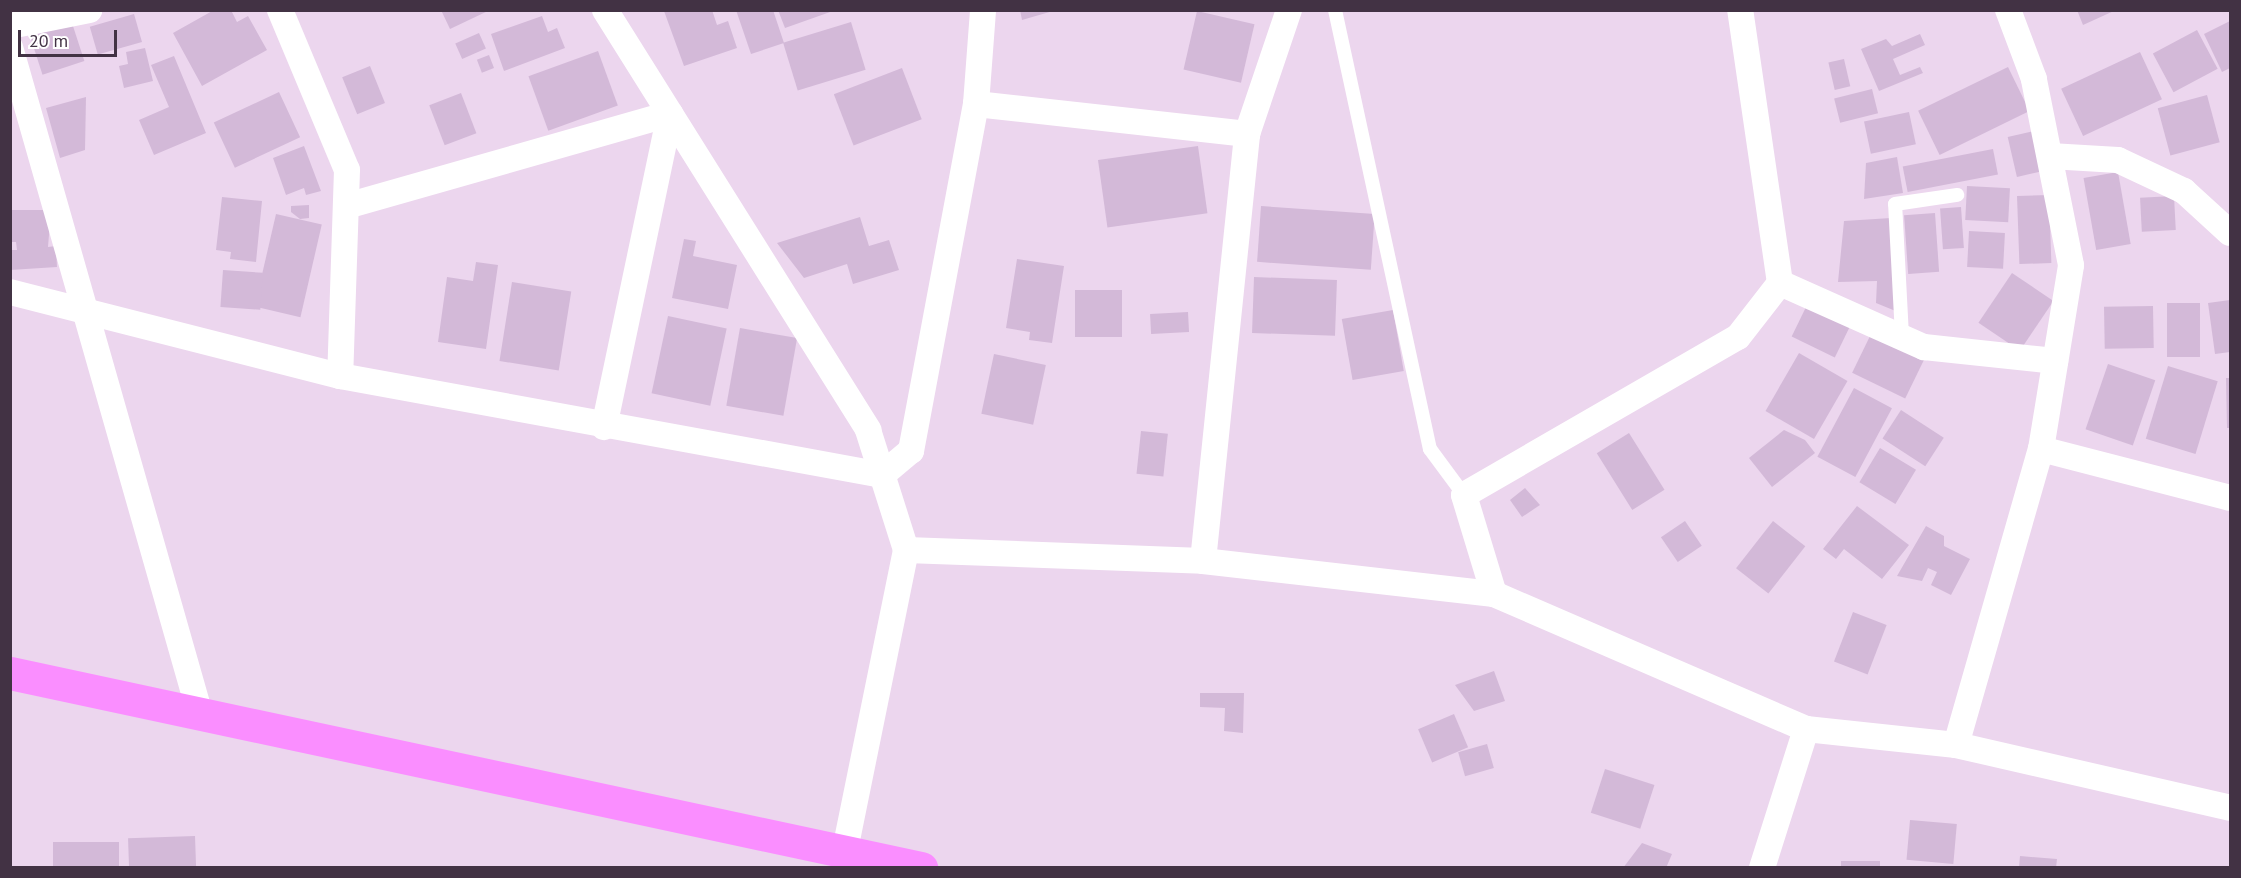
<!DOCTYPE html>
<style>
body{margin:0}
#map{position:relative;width:2241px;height:878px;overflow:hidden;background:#f2e2f3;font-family:"PT Sans",sans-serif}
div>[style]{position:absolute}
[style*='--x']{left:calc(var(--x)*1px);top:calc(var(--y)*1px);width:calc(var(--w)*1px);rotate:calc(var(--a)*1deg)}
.residential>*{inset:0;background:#ecd6ee;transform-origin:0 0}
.building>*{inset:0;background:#d3b9d8;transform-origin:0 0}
.service>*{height:14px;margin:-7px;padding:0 7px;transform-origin:7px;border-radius:7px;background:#fff}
.minor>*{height:26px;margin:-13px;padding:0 13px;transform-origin:13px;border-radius:13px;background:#fff}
.primary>*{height:33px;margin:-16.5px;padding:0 16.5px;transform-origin:16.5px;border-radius:16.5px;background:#fa8eff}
span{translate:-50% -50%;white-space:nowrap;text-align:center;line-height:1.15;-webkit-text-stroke:6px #fff;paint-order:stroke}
.frame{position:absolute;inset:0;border:12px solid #423244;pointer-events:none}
.scale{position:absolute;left:18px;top:30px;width:99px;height:27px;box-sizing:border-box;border:3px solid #423244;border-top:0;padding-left:8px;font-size:18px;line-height:21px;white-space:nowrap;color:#423244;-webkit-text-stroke:4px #fff;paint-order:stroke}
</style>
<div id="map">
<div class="residential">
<div style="left:11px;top:11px;width:2219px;height:856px"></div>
</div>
<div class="building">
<div style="clip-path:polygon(214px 10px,231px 10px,237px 22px,248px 16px,267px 50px,202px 86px,173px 33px)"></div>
<div style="clip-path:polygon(441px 10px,490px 10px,450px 29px)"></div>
<div style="clip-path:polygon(712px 10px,717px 25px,728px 21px,737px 48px,684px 66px,664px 11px)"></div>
<div style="clip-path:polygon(736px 10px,773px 10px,784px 43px,751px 54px)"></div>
<div style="clip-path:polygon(778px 10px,833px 10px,833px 11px,785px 28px)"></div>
<div style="clip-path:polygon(1020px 10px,1052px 10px,1053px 11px,1022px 20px)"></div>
<div style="clip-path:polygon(2077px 10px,2116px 10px,2083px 25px)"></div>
<div style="left:1197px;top:11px;width:59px;height:60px;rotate:13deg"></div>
<div style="left:134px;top:14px;width:29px;height:46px;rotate:74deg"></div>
<div style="clip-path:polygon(542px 16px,548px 32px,557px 28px,565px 48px,504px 71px,491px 34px)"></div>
<div style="clip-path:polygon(2230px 21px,2230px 68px,2222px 72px,2204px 34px)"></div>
<div style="left:851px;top:22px;width:50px;height:71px;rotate:73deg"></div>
<div style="left:72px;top:23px;width:40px;height:44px;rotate:72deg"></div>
<div style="left:2197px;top:30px;width:44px;height:50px;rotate:62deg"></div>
<div style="left:479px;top:33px;width:17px;height:26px;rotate:66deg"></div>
<div style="clip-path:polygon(1920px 34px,1925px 45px,1893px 59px,1900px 75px,1920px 67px,1923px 73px,1879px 91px,1861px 49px,1886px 39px,1892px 46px)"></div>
<div style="clip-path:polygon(145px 48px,153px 81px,124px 88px,119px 66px,128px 64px,126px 52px)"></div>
<div style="left:598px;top:51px;width:58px;height:74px;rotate:70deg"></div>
<div style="left:2140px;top:52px;width:52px;height:87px;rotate:65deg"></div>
<div style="left:489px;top:55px;width:14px;height:13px;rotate:69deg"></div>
<div style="clip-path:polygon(174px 56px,206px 133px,154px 155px,139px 120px,169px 107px,151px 65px)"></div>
<div style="left:1844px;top:59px;width:28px;height:16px;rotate:77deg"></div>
<div style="left:370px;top:66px;width:40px;height:30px;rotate:68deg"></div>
<div style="left:2008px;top:67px;width:49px;height:100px;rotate:64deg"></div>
<div style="left:902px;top:68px;width:55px;height:73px;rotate:69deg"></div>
<div style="left:1872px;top:89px;width:25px;height:39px;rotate:76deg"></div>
<div style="left:279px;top:92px;width:50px;height:72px;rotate:65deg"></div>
<div style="left:461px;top:93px;width:43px;height:34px;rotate:69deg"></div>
<div style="left:2207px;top:95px;width:49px;height:51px;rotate:75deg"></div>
<div style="clip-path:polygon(86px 97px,85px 150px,60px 158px,46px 108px)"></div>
<div style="left:1909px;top:112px;width:33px;height:46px;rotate:78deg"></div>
<div style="left:2034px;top:131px;width:41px;height:27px;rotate:77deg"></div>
<div style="clip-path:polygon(304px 146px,321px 191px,306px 195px,304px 188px,286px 195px,273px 158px)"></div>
<div style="left:1198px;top:146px;width:68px;height:101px;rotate:82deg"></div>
<div style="left:1993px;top:149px;width:26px;height:92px;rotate:79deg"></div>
<div style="clip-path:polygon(1897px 157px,1903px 193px,1864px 199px,1866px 163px)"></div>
<div style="left:2118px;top:172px;width:73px;height:35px;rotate:80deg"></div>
<div style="left:1967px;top:186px;width:43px;height:34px;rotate:3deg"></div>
<div style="left:2049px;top:195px;width:68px;height:32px;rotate:88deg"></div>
<div style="left:2174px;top:196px;width:34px;height:34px;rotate:87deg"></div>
<div style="clip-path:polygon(222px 197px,262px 201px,256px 262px,230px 259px,231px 252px,216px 250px)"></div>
<div style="clip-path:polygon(309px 205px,309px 218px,300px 219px,291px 212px,291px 206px)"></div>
<div style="left:1261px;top:206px;width:114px;height:56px;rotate:4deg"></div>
<div style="left:1961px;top:207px;width:41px;height:21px;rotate:86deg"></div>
<div style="clip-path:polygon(10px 210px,51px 210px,48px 247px,56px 246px,57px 267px,10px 270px,10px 250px,17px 250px,16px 242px,10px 242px)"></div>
<div style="left:1935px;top:213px;width:59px;height:31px;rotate:86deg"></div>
<div style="left:276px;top:214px;width:47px;height:95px;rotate:13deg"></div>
<div style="clip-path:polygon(860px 217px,869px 246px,889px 240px,899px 270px,853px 284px,847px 264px,804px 278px,777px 243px)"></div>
<div style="clip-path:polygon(1891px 218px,1898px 312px,1876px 303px,1877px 281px,1838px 282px,1844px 221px)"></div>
<div style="left:1969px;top:231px;width:36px;height:36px;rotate:3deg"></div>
<div style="clip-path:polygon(684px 239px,696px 241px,693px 256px,737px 265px,728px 309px,672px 298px)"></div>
<div style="clip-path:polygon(1017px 259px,1064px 266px,1052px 343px,1029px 340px,1030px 332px,1006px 328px)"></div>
<div style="clip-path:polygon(476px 262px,498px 265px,486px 349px,438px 342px,447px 277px,473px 281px)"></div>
<div style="left:223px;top:270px;width:40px;height:37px;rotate:4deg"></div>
<div style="left:2012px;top:273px;width:50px;height:60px;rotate:34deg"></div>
<div style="left:1254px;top:277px;width:83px;height:56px;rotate:2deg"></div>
<div style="left:512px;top:282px;width:60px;height:80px;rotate:9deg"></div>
<div style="left:1075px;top:290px;width:47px;height:47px"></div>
<div style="clip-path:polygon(2230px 300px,2230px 352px,2215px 354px,2208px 303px)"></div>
<div style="left:2167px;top:303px;width:33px;height:54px"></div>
<div style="left:1807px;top:305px;width:48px;height:35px;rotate:26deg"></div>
<div style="left:2153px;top:306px;width:42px;height:49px;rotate:89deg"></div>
<div style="left:1393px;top:310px;width:62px;height:52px;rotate:80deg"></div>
<div style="left:1188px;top:312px;width:20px;height:38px;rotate:87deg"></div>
<div style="left:668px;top:316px;width:60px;height:79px;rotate:12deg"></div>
<div style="left:740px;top:328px;width:58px;height:79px;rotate:10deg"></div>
<div style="left:1871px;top:334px;width:59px;height:43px;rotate:26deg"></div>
<div style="left:1799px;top:353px;width:56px;height:67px;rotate:30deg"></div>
<div style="left:994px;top:354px;width:53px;height:61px;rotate:12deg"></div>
<div style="left:2108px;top:364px;width:50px;height:69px;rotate:19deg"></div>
<div style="left:2168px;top:366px;width:52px;height:76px;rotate:17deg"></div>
<div style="clip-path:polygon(2226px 378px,2230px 378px,2230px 428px,2227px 428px)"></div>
<div style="left:1854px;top:388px;width:43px;height:78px;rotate:28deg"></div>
<div style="left:1901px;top:410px;width:51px;height:34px;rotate:33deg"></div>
<div style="clip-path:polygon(1784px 430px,1805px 440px,1815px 453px,1772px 487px,1749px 458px)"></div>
<div style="left:1141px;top:431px;width:27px;height:43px;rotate:6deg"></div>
<div style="left:1629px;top:433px;width:67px;height:38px;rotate:58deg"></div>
<div style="left:1880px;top:448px;width:42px;height:40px;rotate:31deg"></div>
<div style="clip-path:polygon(1525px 488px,1540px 505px,1522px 517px,1510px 500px)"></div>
<div style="clip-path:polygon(1857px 506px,1909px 545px,1882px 579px,1844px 549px,1836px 559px,1823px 549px)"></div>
<div style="left:1685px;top:521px;width:30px;height:29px;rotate:56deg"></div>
<div style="left:1773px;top:521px;width:41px;height:60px;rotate:38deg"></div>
<div style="clip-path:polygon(1926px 526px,1944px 536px,1944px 546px,1970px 559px,1951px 595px,1931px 585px,1937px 572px,1928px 568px,1922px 581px,1897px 576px)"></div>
<div style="left:1853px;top:612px;width:36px;height:53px;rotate:21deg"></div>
<div style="clip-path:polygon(1494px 671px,1505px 701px,1474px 711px,1455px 685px)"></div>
<div style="clip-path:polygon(1200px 693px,1244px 693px,1243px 733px,1224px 731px,1225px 708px,1200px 707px)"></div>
<div style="left:1454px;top:714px;width:36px;height:39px;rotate:67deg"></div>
<div style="left:1487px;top:744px;width:25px;height:30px;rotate:74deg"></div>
<div style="left:1605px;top:769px;width:52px;height:46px;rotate:18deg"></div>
<div style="left:1910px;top:820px;width:47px;height:40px;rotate:5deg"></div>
<div style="left:195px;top:836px;width:32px;height:67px;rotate:88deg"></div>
<div style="left:119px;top:842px;width:26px;height:66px;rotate:90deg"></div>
<div style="clip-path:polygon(1642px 843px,1672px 854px,1666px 868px,1623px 868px)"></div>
<div style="clip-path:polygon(2020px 856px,2057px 859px,2056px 868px,2019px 868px)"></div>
<div style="left:1841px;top:861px;width:39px;height:7px"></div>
</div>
<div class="service">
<div style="--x:1335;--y:10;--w:449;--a:77.8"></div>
<div style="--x:1430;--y:449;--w:57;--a:53.5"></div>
<div style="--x:1902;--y:336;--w:132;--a:-93"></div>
<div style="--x:1895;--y:204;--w:63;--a:-8.3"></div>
</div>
<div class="minor">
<div style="--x:280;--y:10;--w:173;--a:67.3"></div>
<div style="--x:347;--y:170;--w:206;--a:91.9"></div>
<div style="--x:605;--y:10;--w:496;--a:57.9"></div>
<div style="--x:868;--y:430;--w:126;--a:72.4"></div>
<div style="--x:906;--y:550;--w:307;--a:101.5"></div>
<div style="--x:10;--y:26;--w:81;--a:-11.4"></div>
<div style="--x:10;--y:47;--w:694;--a:74.1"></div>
<div style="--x:976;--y:104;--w:273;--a:6.3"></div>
<div style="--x:2050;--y:156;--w:68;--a:3.4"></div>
<div style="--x:2118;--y:160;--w:73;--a:25.2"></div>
<div style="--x:2184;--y:191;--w:62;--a:42.4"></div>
<div style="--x:350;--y:205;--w:333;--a:-15.9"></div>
<div style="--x:670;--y:114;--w:320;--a:101.9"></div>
<div style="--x:1780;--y:283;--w:158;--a:24"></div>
<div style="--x:1924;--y:347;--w:132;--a:6.1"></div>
<div style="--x:10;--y:292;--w:341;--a:14.3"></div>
<div style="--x:340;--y:376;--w:551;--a:10.35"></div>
<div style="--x:882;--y:475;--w:38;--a:-40"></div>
<div style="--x:911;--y:451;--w:353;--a:-79.4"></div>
<div style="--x:976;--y:104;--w:94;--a:-85.7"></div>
<div style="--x:2041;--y:449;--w:195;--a:14.5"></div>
<div style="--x:906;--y:550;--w:297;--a:2.1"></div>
<div style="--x:1203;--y:561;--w:429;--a:-84.1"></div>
<div style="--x:1247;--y:134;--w:131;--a:-71.3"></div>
<div style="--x:1203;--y:561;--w:293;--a:6.5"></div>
<div style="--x:1494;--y:594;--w:340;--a:23.4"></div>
<div style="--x:1494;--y:594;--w:103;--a:-106.9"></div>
<div style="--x:1464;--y:495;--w:316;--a:-30"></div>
<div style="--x:1738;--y:337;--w:68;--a:-52.1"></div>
<div style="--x:1780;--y:283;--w:276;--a:-98.3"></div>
<div style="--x:1956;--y:745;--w:308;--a:-74"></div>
<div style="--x:2041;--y:449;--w:186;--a:-80.7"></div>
<div style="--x:2071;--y:265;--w:190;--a:-101.3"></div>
<div style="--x:2034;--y:79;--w:74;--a:-110.6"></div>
<div style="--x:1762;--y:868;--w:146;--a:-72.4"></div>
<div style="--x:1806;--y:729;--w:151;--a:6.1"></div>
<div style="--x:1956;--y:745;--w:281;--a:12.9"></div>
</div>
<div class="primary">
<div style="--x:10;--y:673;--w:932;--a:12.08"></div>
</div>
<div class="frame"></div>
<div class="scale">20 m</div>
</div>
